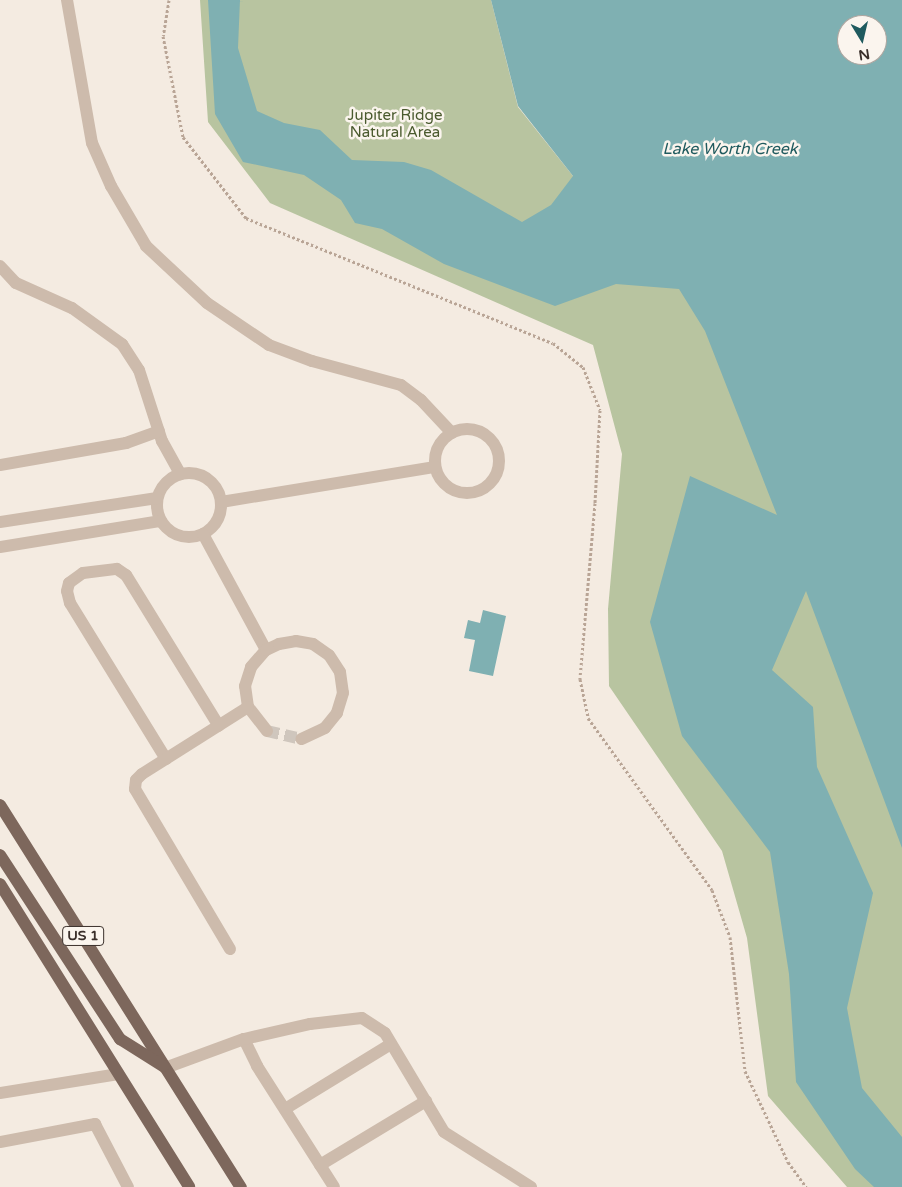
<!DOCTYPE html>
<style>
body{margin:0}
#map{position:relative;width:902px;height:1187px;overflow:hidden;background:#f4ebe1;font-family:"Varela Round",sans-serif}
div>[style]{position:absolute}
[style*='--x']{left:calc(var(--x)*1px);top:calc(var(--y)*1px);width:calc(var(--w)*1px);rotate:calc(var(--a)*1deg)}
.green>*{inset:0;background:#b8c4a0}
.water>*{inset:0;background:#7fb0b2}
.minor-tunnel>*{height:12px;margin-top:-6px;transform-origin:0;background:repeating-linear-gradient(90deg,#cfc6bd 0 12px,transparent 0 18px)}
.path>*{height:3px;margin-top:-1.5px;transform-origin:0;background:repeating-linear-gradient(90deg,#b9a596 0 2.5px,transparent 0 5px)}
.minor>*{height:12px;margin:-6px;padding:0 6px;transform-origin:6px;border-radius:6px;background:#cdbbac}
.minor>.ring{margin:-6px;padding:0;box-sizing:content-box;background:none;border:12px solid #cdbbac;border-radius:50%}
.major>*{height:12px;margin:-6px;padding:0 6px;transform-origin:6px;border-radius:6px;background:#7d675c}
span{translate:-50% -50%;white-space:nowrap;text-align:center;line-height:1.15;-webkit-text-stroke:5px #fbf5ee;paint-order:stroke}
.shield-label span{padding:1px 4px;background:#fbf5ee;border:1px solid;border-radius:4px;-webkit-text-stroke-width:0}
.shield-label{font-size:14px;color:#3b302b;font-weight:700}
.park-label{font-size:15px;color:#4a5a2e}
.water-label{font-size:16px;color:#1f5a5e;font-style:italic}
.north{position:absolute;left:837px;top:15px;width:50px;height:50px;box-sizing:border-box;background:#fbf5ee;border:1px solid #aea6a0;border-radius:50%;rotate:171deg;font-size:14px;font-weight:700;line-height:20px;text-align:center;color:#3b302b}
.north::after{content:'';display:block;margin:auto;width:18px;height:22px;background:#1f5a5e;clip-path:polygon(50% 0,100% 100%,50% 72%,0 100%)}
</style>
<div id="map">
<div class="green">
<div style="clip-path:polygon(200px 0,491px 0,518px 107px,573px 176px,716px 315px,902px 786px,902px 1187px,847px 1187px,768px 1096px,747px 938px,722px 851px,609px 686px,608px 609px,622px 454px,593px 345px,270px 203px,208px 122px)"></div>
</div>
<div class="water">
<div style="clip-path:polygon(evenodd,208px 0,240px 0,238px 48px,257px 111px,284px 123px,320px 130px,352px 160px,404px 162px,431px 170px,522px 222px,551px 205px,573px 176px,518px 106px,491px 0,902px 0,902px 848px,806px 591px,772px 670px,813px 707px,817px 767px,873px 893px,847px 1008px,862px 1088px,902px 1137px,902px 1187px,874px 1187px,855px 1169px,796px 1082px,789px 974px,770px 852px,682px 736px,650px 622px,690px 476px,777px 515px,705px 331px,679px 289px,616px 284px,555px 306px,444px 264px,382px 229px,355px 223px,341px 200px,304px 175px,243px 162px,215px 114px,208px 0,847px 25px,877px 25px,877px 55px,847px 55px,847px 25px)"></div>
<div style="clip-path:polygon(483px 610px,506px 616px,493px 676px,469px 671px,475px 640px,464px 638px,468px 620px,480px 623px)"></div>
</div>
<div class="minor-tunnel">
<div style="--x:267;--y:731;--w:35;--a:13"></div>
</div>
<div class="path">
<div style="--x:169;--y:0;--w:36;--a:99"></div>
<div style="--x:163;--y:36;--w:103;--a:78.8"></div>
<div style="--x:183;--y:137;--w:103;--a:52.1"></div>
<div style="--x:246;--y:218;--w:331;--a:22.2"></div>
<div style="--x:553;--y:343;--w:38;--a:39"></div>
<div style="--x:583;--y:367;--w:46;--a:68.4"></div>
<div style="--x:600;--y:410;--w:93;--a:93.1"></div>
<div style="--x:595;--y:503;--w:177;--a:94.9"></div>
<div style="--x:580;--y:679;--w:40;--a:78"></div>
<div style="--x:588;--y:718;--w:212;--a:54.2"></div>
<div style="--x:712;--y:890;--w:50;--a:69"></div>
<div style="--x:730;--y:937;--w:135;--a:83.6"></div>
<div style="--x:745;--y:1071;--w:101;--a:64.7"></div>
<div style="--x:788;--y:1162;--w:31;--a:54"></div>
</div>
<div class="minor">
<div style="--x:67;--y:0;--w:145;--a:80.1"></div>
<div style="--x:92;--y:143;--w:47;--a:66.2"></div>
<div style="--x:111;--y:186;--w:69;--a:59.7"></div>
<div style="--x:146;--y:246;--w:83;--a:43.1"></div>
<div style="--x:207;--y:303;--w:75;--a:34.1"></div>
<div style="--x:269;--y:345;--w:46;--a:20.4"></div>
<div style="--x:312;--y:361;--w:92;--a:15.1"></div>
<div style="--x:401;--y:385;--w:25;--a:37"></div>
<div style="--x:421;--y:400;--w:45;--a:46.8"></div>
<div style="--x:0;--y:266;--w:23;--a:47"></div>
<div style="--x:16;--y:283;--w:61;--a:24.1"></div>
<div style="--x:72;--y:308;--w:62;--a:35.8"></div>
<div style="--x:122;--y:344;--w:31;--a:57"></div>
<div style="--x:139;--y:370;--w:75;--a:72.1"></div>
<div style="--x:162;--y:441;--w:38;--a:61"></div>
<div class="ring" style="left:435px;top:429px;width:52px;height:52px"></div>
<div style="--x:0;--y:465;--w:128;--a:-9.9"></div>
<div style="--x:126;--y:443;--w:35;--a:-20"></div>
<div class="ring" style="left:157px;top:473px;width:52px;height:52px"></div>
<div style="--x:221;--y:502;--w:217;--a:-9.3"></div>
<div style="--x:0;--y:522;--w:159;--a:-8.7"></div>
<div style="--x:203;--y:534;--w:132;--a:61.5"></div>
<div style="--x:0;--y:547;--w:163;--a:-9.2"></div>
<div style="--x:267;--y:731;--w:31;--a:-128"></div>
<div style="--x:248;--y:707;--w:21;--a:-98"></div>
<div style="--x:245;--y:686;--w:20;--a:-72"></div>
<div style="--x:251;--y:667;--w:23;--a:-49"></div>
<div style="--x:266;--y:650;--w:14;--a:-25"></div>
<div style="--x:279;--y:644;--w:17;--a:-10"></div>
<div style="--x:296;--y:641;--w:17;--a:10"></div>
<div style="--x:313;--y:644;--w:19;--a:35"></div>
<div style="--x:329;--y:655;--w:20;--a:57"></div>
<div style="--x:340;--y:672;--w:21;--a:82"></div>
<div style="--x:343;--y:693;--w:21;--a:107"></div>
<div style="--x:337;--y:713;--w:19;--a:129"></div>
<div style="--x:325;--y:728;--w:26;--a:155"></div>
<div style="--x:166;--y:759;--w:183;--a:-121.6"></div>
<div style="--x:70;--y:603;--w:12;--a:-104"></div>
<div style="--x:67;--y:591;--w:8;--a:-76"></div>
<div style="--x:69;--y:583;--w:17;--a:-36"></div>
<div style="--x:83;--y:573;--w:34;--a:-7"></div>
<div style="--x:117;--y:569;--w:11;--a:34"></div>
<div style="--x:126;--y:575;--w:177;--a:58.4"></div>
<div style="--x:230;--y:949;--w:186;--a:-120.7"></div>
<div style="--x:135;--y:789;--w:9;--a:-84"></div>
<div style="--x:136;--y:780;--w:8;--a:-45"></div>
<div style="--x:142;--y:774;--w:125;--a:-32.3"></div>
<div style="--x:244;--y:1039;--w:30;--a:64"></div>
<div style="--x:257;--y:1066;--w:143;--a:57.5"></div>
<div style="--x:165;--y:1068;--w:84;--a:-20.2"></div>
<div style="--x:244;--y:1039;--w:68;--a:-12.8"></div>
<div style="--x:310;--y:1024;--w:52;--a:-6.6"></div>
<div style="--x:362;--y:1018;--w:27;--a:33"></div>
<div style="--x:385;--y:1033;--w:115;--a:59.2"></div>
<div style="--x:444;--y:1132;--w:103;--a:32.3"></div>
<div style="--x:0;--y:1093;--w:120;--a:-9.1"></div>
<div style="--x:285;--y:1109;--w:124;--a:-31.5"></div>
<div style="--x:0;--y:1142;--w:97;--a:-10.7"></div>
<div style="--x:95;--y:1124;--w:71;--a:62.4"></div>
<div style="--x:320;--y:1165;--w:124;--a:-31.1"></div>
</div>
<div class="major">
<div style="--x:0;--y:805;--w:452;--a:57.8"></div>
<div style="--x:0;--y:855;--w:220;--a:56.9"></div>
<div style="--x:120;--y:1039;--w:51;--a:32.1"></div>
<div style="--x:0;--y:884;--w:357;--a:58"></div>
</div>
<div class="shield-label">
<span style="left:83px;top:936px">US 1</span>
</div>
<div class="park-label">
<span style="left:395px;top:124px">Jupiter Ridge<br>Natural Area</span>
</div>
<div class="water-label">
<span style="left:730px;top:149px">Lake Worth Creek</span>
</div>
<div class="north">N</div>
</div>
